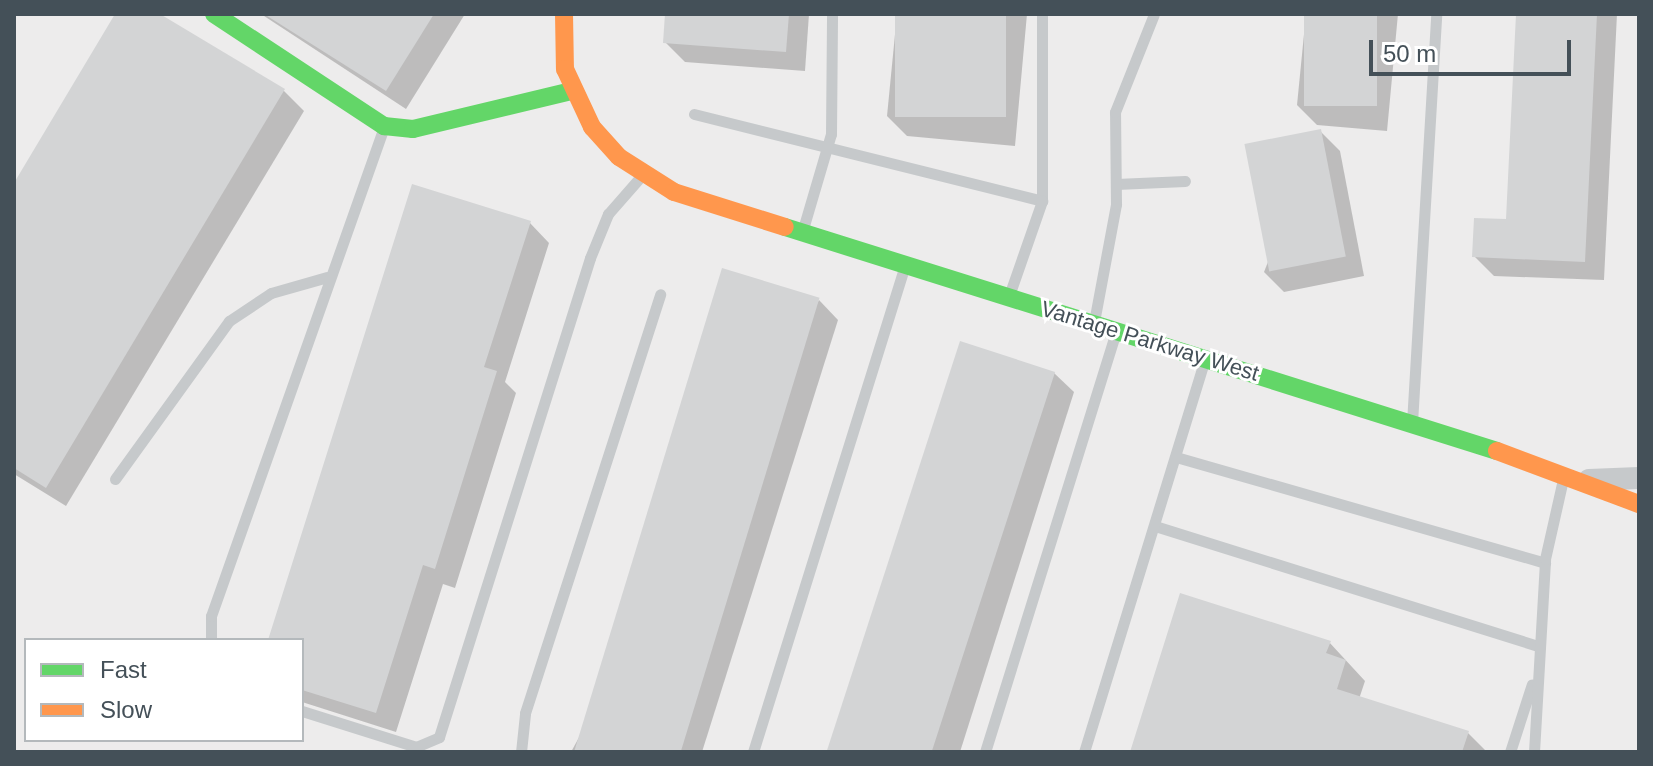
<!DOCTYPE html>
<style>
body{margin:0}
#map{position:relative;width:1653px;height:766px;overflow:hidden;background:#edecec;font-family:Arial,sans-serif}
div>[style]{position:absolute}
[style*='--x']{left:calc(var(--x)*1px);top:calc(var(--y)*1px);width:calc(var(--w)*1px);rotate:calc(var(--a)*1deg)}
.shadow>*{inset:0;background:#0003}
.building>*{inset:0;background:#d3d4d5;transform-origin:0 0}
.lane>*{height:11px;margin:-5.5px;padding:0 5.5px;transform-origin:5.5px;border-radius:5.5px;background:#c6c9cb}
.street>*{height:22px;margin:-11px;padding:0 11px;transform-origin:11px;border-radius:11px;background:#c6c9cb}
.fast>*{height:18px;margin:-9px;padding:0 9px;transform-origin:9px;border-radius:9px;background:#63d668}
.slow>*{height:18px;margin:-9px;padding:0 9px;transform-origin:9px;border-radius:9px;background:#ff974d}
span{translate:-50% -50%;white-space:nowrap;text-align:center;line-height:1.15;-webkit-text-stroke:6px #fff;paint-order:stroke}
.street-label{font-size:22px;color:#445058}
.frame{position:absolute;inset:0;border:16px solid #445058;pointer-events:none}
.legend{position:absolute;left:24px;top:638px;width:280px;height:104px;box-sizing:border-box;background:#fff;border:2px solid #b4b9bc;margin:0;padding:10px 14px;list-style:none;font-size:24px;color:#445058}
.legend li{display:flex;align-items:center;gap:16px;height:40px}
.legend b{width:40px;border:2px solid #b4b9bc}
.scale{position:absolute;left:1369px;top:40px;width:202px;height:36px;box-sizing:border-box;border:4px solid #445058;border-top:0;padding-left:10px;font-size:24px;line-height:28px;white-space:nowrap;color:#445058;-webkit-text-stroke:6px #fff;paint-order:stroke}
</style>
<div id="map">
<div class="shadow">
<div style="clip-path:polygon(118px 14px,157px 14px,284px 91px,304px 111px,66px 506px,14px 474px,14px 186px)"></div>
<div style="clip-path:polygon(261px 14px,465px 14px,406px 109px)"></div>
<div style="clip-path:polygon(667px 14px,809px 14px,805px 71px,685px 62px,665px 42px)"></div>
<div style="clip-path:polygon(897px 14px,1027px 14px,1015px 146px,907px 136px,887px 116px)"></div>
<div style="clip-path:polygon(1306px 14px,1398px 14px,1387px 131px,1317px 125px,1297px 105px)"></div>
<div style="clip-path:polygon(1518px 14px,1617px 14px,1604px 280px,1494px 276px,1474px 256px,1508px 221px)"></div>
<div style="clip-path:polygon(1320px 131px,1340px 151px,1364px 276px,1284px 292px,1264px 272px)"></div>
<div style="clip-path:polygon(530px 223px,549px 243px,505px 382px,516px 393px,455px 588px,443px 584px,396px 732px,302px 702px,302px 640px,270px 640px)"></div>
<div style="clip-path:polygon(819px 300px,838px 320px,702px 752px,571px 752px)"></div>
<div style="clip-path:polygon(1054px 373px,1074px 392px,960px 752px,832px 752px)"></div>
<div style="clip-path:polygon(1329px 642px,1365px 681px,1359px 699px,1468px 733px,1487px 752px,1132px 752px)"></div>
</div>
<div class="building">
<div style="clip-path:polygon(115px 14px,160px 14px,285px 89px,46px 488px,14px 468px,14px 183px)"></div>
<div style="clip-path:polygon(264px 14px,434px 14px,386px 91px)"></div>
<div style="clip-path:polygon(665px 14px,789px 14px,786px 52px,663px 43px)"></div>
<div style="left:895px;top:14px;width:111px;height:103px"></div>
<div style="left:1304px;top:14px;width:73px;height:92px"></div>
<div style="clip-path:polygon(1516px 14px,1597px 14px,1585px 262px,1472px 257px,1474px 218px,1506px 219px)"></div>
<div style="left:1321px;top:129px;width:130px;height:78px;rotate:79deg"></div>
<div style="clip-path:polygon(412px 184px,531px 221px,484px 367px,497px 371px,435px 569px,423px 565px,376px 713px,302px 690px,302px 640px,268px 640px)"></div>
<div style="left:722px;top:268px;width:102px;height:508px;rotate:17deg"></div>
<div style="left:960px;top:341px;width:100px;height:431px;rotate:18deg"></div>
<div style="clip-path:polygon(1180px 593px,1331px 641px,1326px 653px,1346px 660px,1337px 689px,1469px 731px,1462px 752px,1130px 752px)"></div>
</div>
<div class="lane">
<div style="--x:1042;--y:14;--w:187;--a:90"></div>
<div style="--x:694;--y:114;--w:359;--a:14"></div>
<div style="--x:1042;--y:201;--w:101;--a:109.2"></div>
<div style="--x:1116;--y:184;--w:69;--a:-2.5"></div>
<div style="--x:803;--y:229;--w:99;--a:-73.6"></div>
<div style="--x:831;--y:134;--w:120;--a:-89.5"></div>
<div style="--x:1094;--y:322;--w:120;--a:-79.4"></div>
<div style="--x:1116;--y:204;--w:92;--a:-90.6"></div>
<div style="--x:1115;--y:112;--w:105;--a:-68.3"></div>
<div style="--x:1412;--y:423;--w:410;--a:-86.6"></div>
<div style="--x:1176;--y:457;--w:384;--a:16"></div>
<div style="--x:115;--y:479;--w:195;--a:-54.2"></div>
<div style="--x:229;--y:321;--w:50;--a:-33.7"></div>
<div style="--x:271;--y:293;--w:58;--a:-15.9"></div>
<div style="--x:1155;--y:526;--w:402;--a:17.4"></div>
<div style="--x:211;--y:640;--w:24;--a:-90"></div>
<div style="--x:211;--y:616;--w:519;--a:-70.52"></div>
<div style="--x:302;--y:711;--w:120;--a:17.5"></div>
<div style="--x:416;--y:747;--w:25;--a:-23"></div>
<div style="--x:439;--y:737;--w:502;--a:-72.5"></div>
<div style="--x:590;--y:258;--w:48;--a:-67.8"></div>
<div style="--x:608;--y:214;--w:53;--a:-48.8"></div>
<div style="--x:521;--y:752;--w:39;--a:-84"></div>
<div style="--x:525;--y:713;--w:440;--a:-72.1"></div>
<div style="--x:753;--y:752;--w:507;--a:-72.67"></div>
<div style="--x:985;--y:752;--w:438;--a:-72.7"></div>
<div style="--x:1084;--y:752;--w:407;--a:-72.9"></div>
<div style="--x:1510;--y:752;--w:71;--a:-72.1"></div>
<div style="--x:1534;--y:752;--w:193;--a:-86.7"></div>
<div style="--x:1545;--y:559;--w:86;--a:-77.3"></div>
</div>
<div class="street">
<div style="--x:1589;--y:480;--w:50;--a:-2.3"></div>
</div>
<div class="fast">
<div style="--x:214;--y:14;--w:204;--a:33.4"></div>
<div style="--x:384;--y:126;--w:29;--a:6"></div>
<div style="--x:413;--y:129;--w:163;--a:-13.5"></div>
<div style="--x:785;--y:227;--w:746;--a:17.46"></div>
</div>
<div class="slow">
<div style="--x:564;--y:14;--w:55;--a:89"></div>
<div style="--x:565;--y:69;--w:64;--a:65"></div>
<div style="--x:592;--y:127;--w:40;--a:48"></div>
<div style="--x:619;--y:157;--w:65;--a:32.5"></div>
<div style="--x:674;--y:192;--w:116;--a:17.5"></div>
<div style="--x:1497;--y:451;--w:152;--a:20.5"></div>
</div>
<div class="street-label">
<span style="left:1150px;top:341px;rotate:17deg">Vantage Parkway West</span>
</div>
<div class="frame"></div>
<ul class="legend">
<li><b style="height:10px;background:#63d668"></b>Fast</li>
<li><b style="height:10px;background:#ff974d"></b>Slow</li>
</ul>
<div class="scale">50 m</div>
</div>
